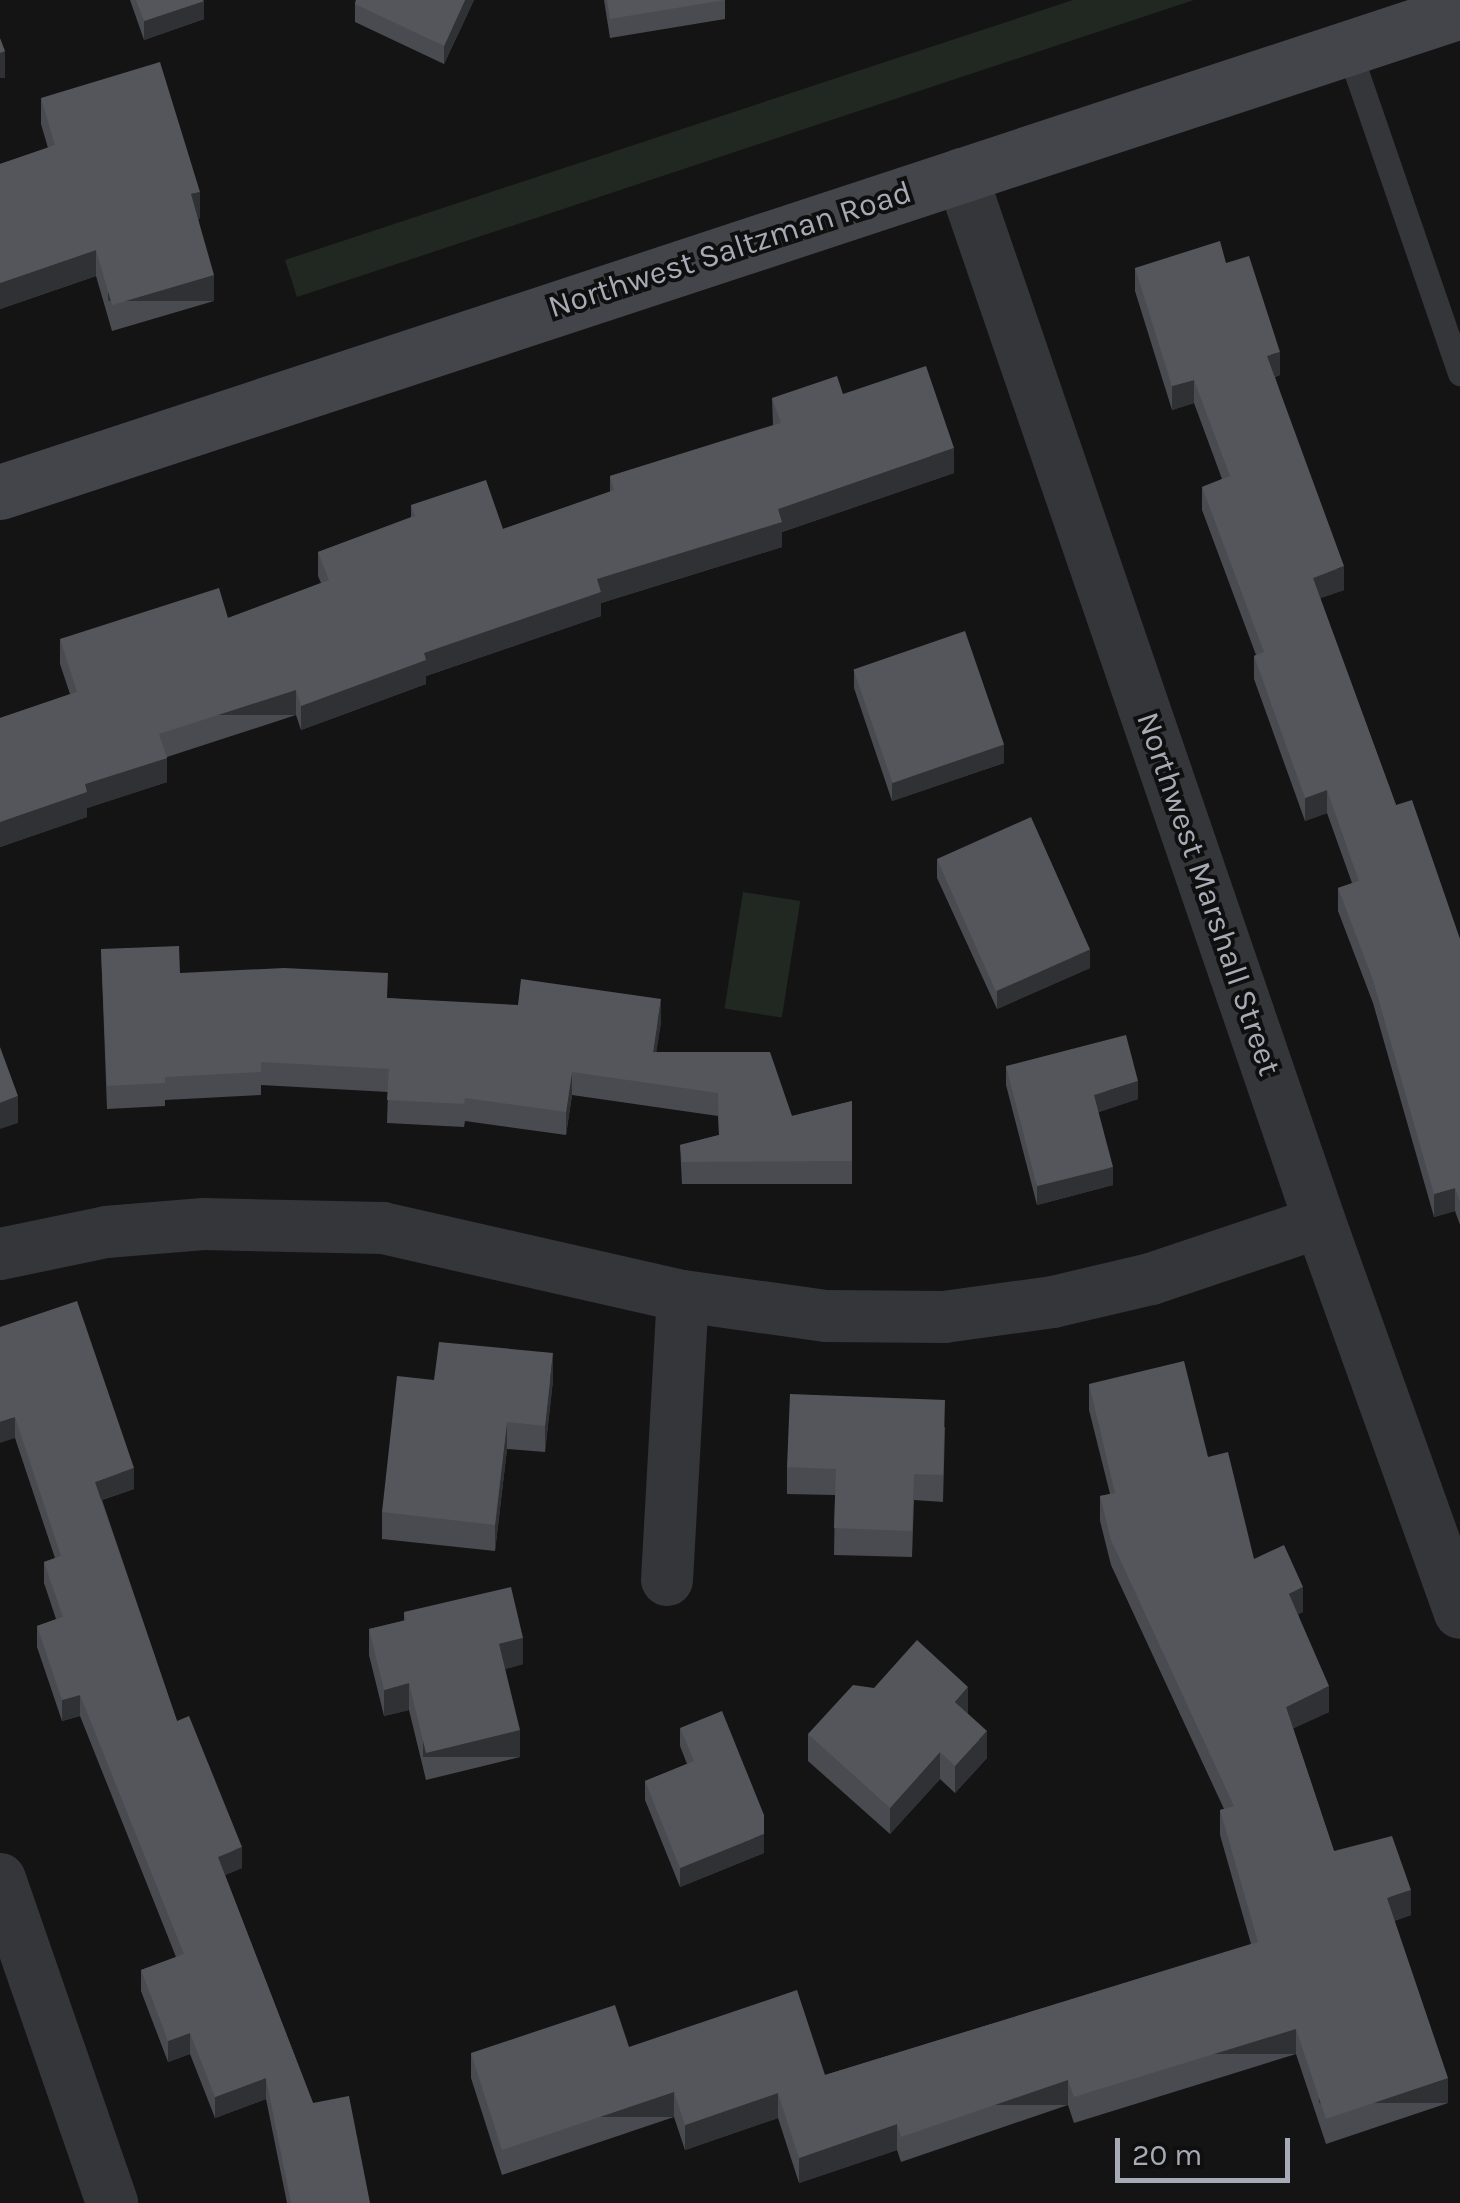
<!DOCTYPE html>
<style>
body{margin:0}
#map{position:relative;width:1460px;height:2203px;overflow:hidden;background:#141415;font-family:Karla,sans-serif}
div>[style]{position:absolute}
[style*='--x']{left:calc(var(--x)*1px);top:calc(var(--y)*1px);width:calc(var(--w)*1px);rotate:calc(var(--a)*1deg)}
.green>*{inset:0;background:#202821;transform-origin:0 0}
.lane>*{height:25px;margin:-12.5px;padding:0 12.5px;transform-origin:12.5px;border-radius:12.5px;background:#35363a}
.street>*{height:52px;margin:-26px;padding:0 26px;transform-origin:26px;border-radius:26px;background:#35363a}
.secondary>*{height:55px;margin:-27.5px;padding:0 27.5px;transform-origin:27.5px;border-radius:27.5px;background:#43454a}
.wall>*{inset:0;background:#4a4b50}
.shaded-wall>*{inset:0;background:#303134;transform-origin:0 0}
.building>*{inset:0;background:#54565b;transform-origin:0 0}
span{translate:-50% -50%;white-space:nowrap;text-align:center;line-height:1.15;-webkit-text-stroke:8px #0f0f10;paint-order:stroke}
.street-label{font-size:32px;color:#a7abb5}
.scale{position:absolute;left:1115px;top:2138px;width:175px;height:45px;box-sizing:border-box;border:5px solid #a7abb5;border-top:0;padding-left:12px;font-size:30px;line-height:35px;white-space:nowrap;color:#a7abb5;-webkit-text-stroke:8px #0f0f10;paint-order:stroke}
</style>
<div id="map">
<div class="green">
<div style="clip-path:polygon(1073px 0,1194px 0,297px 297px,285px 260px)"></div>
<div style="left:743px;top:892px;width:58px;height:118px;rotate:9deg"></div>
</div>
<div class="lane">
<div style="--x:1348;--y:48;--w:344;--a:71"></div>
</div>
<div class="street">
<div style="--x:961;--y:174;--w:1108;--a:71.09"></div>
<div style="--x:1320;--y:1222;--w:415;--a:70.3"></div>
<div style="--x:0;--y:1254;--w:108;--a:-11.7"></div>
<div style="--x:106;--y:1232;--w:98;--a:-4.7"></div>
<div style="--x:204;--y:1224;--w:179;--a:1.3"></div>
<div style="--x:383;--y:1228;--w:308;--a:12.8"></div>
<div style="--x:683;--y:1296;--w:144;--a:8"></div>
<div style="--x:826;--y:1316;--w:118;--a:0.5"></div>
<div style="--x:944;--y:1317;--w:110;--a:-7.8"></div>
<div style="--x:1053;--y:1302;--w:101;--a:-13.2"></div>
<div style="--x:1151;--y:1279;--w:178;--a:-18.6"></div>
<div style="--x:667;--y:1580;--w:284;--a:-86.8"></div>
<div style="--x:0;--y:1879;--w:343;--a:70.9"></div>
</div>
<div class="secondary">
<div style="--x:0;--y:492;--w:1537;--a:-18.23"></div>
</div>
<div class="wall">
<div style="clip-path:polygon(130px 0,203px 0,204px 19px,144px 40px)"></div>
<div style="clip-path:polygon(356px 0,474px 0,444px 64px,355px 22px,355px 4px)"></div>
<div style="clip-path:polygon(604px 0,725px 0,725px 19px,610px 38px)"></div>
<div style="clip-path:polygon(41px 98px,200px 218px,198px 219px,214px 301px,112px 331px,96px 276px,0 309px,0 164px,48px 148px,41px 124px)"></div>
<div style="clip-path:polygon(1226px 263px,1280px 375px,1275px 377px,1344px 590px,1320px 598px,1396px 805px,1460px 939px,1460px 1225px,1455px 1211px,1434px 1217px,1373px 1003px,1338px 911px,1338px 888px,1352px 883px,1327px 813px,1305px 821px,1254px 679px,1254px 656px,1256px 655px,1202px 510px,1202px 487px,1222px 479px,1194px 403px,1172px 410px,1135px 291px,1135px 268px)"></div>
<div style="clip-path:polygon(843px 394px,954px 473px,782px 532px,782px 547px,601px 603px,601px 616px,426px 676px,426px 684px,301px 730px,296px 715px,167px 757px,167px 782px,87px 808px,87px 817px,0 847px,0 718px,70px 694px,60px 664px,60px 639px,228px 618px,321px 583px,318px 576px,318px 552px,411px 517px,411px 505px,503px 529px,610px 492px,610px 476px,773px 425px,772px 398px)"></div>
<div style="clip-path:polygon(854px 670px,1004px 763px,892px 801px,854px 688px)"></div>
<div style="clip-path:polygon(937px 859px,1090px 968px,997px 1009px,937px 878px)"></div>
<div style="clip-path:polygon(101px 949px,180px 973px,388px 998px,661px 1022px,656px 1052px,792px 1116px,852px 1101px,852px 1184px,682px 1184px,680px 1145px,719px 1135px,718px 1116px,572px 1095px,566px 1135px,465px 1121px,464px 1127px,387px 1123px,388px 1092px,261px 1085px,261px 1095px,165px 1100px,165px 1106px,107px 1109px)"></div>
<div style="clip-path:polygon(1006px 1066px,1138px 1099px,1098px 1112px,1113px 1185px,1037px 1205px,1006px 1085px)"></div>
<div style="clip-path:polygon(0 1327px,134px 1489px,102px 1500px,177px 1721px,242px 1868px,225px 1875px,313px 2103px,370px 2203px,287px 2203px,266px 2099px,215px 2118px,190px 2054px,168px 2062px,141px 1991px,141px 1970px,176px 1957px,80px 1716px,62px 1721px,37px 1647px,37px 1626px,56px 1619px,44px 1583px,44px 1562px,55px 1558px,15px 1438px)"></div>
<div style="clip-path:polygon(434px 1380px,553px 1380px,545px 1452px,507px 1449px,495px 1551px,382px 1539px,382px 1512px)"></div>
<div style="clip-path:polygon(1089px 1384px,1208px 1457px,1254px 1559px,1303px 1612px,1298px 1614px,1329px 1712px,1293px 1728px,1334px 1851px,1411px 1915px,1394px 1921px,1448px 2103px,1326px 2144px,1296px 2054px,1074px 2123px,1068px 2105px,901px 2162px,897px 2150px,799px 2183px,778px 2118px,685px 2150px,674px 2117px,502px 2175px,471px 2078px,471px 2053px,629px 2047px,825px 2075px,1251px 1944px,1220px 1835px,1220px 1810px,1224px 1809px,1111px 1565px,1100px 1521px,1100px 1496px,1110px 1494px,1089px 1410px)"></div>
<div style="clip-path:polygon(945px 1427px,943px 1502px,914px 1500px,912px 1557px,834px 1555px,835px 1495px,787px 1494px,787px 1467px)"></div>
<div style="clip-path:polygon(404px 1612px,523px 1664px,505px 1669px,520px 1757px,426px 1780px,409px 1710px,384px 1716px,369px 1655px,369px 1629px,404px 1621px)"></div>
<div style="clip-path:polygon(968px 1714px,987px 1758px,955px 1793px,940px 1779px,890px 1834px,808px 1761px,808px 1734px)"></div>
<div style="clip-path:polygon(680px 1728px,764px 1853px,680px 1887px,645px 1800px,645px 1781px,687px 1764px,680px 1746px)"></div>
</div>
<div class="shaded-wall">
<div style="clip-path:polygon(465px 0,474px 0,444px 64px,444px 46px)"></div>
<div style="clip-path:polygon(204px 1px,204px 19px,144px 40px,144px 21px)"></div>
<div style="left:5px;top:51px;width:27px;height:5px;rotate:90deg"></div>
<div style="clip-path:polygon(200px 192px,200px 218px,191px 221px,191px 194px)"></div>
<div style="clip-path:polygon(96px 250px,96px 276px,0 309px,0 283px)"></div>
<div style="left:214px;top:275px;width:26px;height:106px;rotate:90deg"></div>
<div style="clip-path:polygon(1280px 352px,1280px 375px,1267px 379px,1267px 356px)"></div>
<div style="clip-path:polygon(1194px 380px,1194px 403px,1172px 410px,1172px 386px)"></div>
<div style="clip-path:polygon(954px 448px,954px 473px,782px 532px,782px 547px,601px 603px,601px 616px,426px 676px,426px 684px,301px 730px,301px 706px,424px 653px,597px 579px,778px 509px)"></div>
<div style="clip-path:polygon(1344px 566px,1344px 590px,1313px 601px,1313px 578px)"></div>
<div style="left:296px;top:690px;width:25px;height:144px;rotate:90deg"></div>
<div style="clip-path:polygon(1004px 744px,1004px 763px,892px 801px,892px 783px)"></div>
<div style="clip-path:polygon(167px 758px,167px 782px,87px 808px,87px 817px,0 847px,0 822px,85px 784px)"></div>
<div style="clip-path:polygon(1327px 790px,1327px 813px,1305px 821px,1305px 798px)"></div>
<div style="clip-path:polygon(1090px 949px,1090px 968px,997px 1009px,997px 990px)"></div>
<div style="clip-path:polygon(661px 999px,661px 1022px,653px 1075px,653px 1052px)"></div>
<div style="clip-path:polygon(572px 1072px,572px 1095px,566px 1135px,566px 1112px)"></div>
<div style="clip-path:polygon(1138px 1081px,1138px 1099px,1094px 1114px,1094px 1095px)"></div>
<div style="clip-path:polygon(18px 1096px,18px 1123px,0 1129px,0 1103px)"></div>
<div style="clip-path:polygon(1113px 1167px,1113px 1185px,1037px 1205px,1037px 1186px)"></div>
<div style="clip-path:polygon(1455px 1188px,1455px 1211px,1434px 1217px,1434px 1194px)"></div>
<div style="clip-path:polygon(553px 1353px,553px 1380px,545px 1452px,545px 1426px)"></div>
<div style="clip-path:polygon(15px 1417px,15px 1438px,0 1443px,0 1422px)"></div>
<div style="clip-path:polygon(507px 1422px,507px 1449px,495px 1551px,495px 1525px)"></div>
<div style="clip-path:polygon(134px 1468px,134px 1489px,95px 1502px,95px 1482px)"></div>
<div style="clip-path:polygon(1303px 1587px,1303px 1612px,1289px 1619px,1289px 1594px)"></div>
<div style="clip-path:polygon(523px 1638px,523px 1664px,499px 1671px,499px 1644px)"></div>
<div style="clip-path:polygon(409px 1683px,409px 1710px,384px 1716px,384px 1690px)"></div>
<div style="clip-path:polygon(1329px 1686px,1329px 1712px,1286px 1732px,1286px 1707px)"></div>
<div style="clip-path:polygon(968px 1687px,968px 1714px,955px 1702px)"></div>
<div style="clip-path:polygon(80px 1695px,80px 1716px,62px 1721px,62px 1700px)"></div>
<div style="left:520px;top:1730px;width:27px;height:97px;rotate:90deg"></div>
<div style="clip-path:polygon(987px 1731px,987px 1758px,955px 1793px,955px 1766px)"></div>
<div style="clip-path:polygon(940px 1752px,940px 1779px,890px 1834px,890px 1808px)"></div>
<div style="clip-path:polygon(764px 1834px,764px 1853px,680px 1887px,680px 1868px)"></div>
<div style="clip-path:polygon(242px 1847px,242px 1868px,218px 1878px,218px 1857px)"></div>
<div style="clip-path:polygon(1411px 1890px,1411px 1915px,1387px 1923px,1387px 1898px)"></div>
<div style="left:1296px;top:2029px;width:25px;height:232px;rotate:90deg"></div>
<div style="clip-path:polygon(190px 2033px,190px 2054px,168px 2062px,168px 2041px)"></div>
<div style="clip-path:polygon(266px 2078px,266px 2099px,215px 2118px,215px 2097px)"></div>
<div style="left:1448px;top:2078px;width:25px;height:129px;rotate:90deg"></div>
<div style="left:1068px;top:2080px;width:25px;height:176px;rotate:90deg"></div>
<div style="left:674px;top:2092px;width:25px;height:182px;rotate:90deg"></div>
<div style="clip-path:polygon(778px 2093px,778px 2118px,685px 2150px,685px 2125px)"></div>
<div style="clip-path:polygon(897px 2124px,897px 2150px,799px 2183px,799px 2158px)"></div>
</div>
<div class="building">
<div style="clip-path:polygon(136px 0,203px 0,204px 1px,144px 21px)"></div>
<div style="clip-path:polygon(356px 0,465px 0,444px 46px,355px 4px)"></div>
<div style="clip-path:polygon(607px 0,725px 0,610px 19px)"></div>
<div style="clip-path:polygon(0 38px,5px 51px,0 53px)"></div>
<div style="clip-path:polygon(160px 62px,200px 192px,191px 194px,214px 275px,112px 305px,96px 250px,0 283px,0 164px,55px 145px,41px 98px)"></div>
<div style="clip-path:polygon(1220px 241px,1226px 263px,1249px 256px,1280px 352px,1267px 356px,1344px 566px,1313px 578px,1396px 805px,1412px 800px,1460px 939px,1460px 1202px,1455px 1188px,1434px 1194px,1373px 980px,1338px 888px,1359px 881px,1327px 790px,1305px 798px,1254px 656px,1264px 652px,1202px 487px,1230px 476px,1194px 380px,1172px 386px,1135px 268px)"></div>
<div style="clip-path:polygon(926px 366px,954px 448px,778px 509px,782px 522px,597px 579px,601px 592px,424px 653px,426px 660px,301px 706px,296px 690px,159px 734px,167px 758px,85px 784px,87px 792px,0 822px,0 718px,77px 692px,60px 639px,219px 588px,228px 618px,329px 580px,318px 552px,415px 516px,411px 505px,486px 480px,503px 529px,614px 490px,610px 476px,781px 423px,772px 398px,837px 376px,843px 394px)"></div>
<div style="left:965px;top:631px;width:120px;height:118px;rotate:71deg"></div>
<div style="left:1031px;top:817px;width:145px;height:103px;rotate:66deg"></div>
<div style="clip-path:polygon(179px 946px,180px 973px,284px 968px,388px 973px,387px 998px,518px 1005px,521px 979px,661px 999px,653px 1052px,770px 1052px,792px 1116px,852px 1101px,852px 1161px,682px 1162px,680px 1145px,719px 1135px,718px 1093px,572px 1072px,566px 1112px,465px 1098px,464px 1104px,387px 1100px,389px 1069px,261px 1062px,261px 1072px,165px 1077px,165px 1083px,107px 1086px,101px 949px)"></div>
<div style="clip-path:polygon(1126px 1035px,1138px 1081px,1094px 1095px,1113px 1167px,1037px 1186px,1006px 1066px)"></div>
<div style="clip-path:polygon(0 1047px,18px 1096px,0 1103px)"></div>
<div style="clip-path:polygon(77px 1301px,134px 1468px,95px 1482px,177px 1721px,189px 1716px,242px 1847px,218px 1857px,313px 2103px,349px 2096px,370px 2203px,291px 2203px,266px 2078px,215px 2097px,190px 2033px,168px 2041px,141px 1970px,184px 1954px,80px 1695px,62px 1700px,37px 1626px,63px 1617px,44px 1562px,61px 1556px,15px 1417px,0 1422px,0 1327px)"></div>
<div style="clip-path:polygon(439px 1342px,553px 1353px,545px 1426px,507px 1422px,495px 1525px,382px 1512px,397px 1376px,434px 1380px)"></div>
<div style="clip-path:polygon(1184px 1361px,1208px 1457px,1228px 1452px,1254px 1559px,1284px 1545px,1303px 1587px,1289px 1594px,1329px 1686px,1286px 1707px,1334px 1851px,1392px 1836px,1411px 1890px,1387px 1898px,1448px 2078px,1326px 2119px,1296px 2029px,1074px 2097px,1068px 2080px,901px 2137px,897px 2124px,799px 2158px,778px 2093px,685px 2125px,674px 2092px,502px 2150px,471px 2053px,615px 2005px,629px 2047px,797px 1990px,825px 2075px,1258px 1942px,1220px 1810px,1234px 1806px,1111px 1540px,1100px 1496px,1115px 1493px,1089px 1384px)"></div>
<div style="clip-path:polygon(790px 1394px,945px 1400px,943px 1475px,914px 1474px,912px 1531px,834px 1528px,836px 1469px,787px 1467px)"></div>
<div style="clip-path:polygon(511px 1587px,523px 1638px,499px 1644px,520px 1730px,426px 1753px,409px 1683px,384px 1690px,369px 1629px,406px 1620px,404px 1612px)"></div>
<div style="clip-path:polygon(917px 1640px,968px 1687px,955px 1702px,987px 1731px,955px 1766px,940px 1752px,890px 1808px,808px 1734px,853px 1685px,874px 1688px)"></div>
<div style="clip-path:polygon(722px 1711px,764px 1815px,764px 1834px,680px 1868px,645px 1781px,694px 1761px,680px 1728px)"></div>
</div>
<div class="street-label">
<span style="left:730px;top:250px;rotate:-18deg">Northwest Saltzman Road</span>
<span style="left:1208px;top:894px;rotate:71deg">Northwest Marshall Street</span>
</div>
<div class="scale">20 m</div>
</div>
